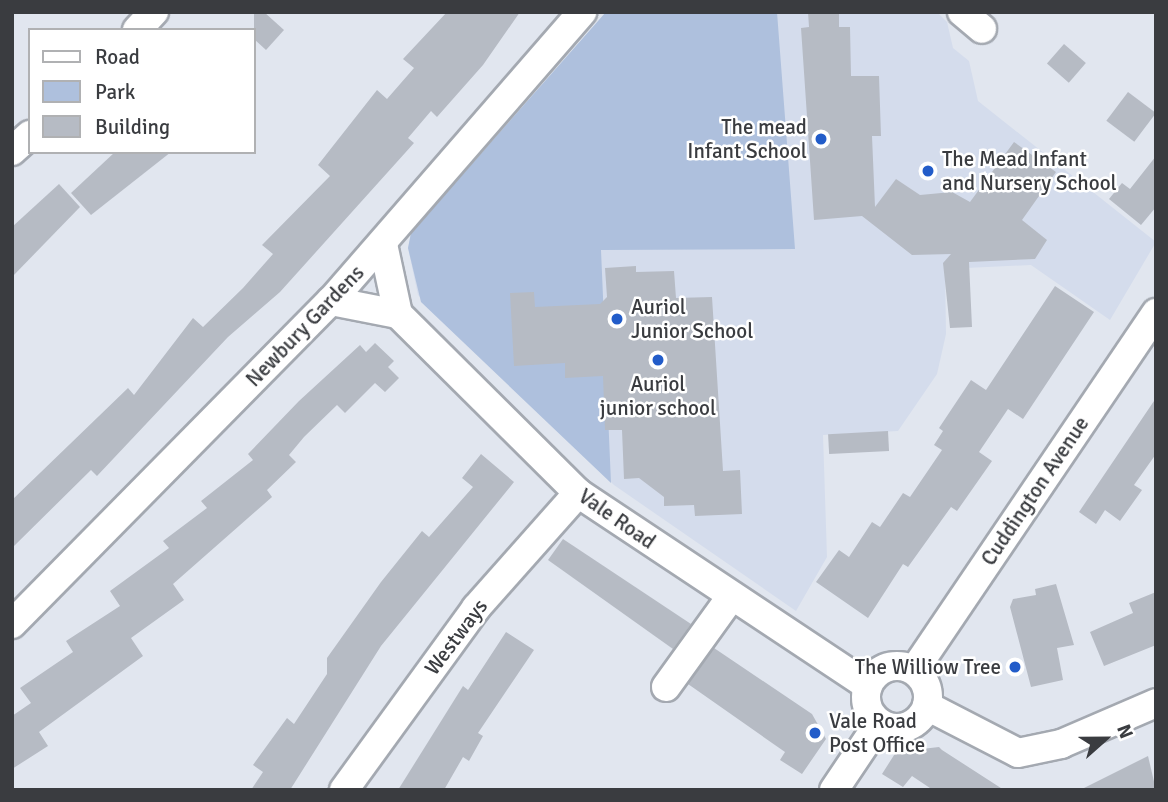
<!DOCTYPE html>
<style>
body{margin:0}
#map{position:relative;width:1168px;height:802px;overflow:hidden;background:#e1e6ef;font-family:Signika,sans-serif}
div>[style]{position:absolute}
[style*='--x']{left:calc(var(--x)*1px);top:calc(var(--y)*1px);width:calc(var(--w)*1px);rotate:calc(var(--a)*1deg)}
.built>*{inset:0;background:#d4dcec}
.green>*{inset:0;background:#aec0dd}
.building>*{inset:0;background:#b6bbc4;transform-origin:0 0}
.roads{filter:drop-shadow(2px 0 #a4a9b1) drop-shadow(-2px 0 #a4a9b1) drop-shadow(0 2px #a4a9b1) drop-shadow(0 -2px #a4a9b1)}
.minor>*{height:28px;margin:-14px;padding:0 14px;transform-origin:14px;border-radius:14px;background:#fff}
.minor>.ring{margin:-14px;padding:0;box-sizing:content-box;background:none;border:28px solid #fff;border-radius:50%}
.dots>*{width:19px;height:19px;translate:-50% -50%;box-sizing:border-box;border:4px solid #fff;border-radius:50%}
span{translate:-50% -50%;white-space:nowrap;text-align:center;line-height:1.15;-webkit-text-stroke:5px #fff;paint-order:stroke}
.poi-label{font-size:21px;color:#3a3c40}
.right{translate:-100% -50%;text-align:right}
.left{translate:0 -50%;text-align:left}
.street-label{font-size:21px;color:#3a3c40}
.frame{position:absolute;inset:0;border:14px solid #3a3c40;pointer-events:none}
.legend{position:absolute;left:28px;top:28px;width:228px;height:126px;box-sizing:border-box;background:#fff;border:2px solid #b0b1b3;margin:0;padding:9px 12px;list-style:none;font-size:21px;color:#3a3c40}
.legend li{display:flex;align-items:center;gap:14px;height:35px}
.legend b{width:35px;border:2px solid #b0b1b3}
.north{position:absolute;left:1070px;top:704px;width:70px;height:70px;-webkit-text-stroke:5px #fff;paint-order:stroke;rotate:69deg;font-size:19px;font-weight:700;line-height:28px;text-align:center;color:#3a3c40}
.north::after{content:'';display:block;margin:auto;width:24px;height:32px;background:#3a3c40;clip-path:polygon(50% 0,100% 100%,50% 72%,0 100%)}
</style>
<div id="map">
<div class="built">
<div style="clip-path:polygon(606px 12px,937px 12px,947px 22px,953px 48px,969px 61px,978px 101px,1156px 242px,1110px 320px,1031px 265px,945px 269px,946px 334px,937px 374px,898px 431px,823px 435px,827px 557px,796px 611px,614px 485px,418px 295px,408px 248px,411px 233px)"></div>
</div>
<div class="green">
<div style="clip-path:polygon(606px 12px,777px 12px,795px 249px,601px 250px,611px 483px,421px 302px,408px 248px,411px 233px)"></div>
</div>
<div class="building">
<div style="clip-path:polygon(254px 12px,264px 12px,284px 30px,266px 50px,254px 39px)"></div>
<div style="clip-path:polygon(447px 12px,520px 12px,483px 65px,437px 117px,431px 111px,408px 138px,414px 143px,280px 292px,228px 337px,97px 476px,91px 470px,12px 548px,12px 500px,128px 388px,134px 395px,193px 318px,203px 327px,243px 288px,273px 254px,262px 245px,330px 176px,318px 165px,377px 90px,387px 99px,414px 68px,403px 59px)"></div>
<div style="clip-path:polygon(808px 12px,839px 12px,839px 27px,850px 27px,851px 76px,879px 76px,881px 136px,872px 136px,875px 207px,896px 179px,920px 195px,952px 192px,970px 202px,1014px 142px,1056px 172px,1022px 220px,1047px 240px,1035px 259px,969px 262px,972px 327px,950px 328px,943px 263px,951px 254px,912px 255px,862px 216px,814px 220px,801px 28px,809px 27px)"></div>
<div style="left:1064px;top:44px;width:29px;height:26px;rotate:41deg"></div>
<div style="left:1128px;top:92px;width:35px;height:36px;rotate:37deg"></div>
<div style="clip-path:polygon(115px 152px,171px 152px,91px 215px,71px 193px)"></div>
<div style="clip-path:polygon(1156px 156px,1156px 207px,1141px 225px,1109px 199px,1122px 183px,1130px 189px)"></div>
<div style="clip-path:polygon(59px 184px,80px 207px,12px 277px,12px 227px)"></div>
<div style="clip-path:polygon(636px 266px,636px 272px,674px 271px,676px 298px,712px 297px,723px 471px,740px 470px,742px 514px,695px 516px,694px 505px,664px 506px,664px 497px,639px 478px,624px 479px,622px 430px,605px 430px,603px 376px,565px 378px,565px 363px,514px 366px,510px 293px,534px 292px,535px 307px,600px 304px,607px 297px,605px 268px)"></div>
<div style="clip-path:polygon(1055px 286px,1094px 312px,1023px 419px,1008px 409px,979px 452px,992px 461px,957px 511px,951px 507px,908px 567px,903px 564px,868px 618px,816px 582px,839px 550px,849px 557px,872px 522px,880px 527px,903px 493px,910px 497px,942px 450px,934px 445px,943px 431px,939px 428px,971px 380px,986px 390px)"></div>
<div style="clip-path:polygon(375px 343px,394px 361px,388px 367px,399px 378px,385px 392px,375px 383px,345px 413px,337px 405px,304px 437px,289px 455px,296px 462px,267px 490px,272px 497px,173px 584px,184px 600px,131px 638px,143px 656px,39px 732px,48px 746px,12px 769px,12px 716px,31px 703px,20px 688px,73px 652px,66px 641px,120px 606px,110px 591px,169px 548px,163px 541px,207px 508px,201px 501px,253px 460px,248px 454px,299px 401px,360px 345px,366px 352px)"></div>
<div style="clip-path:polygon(1156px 398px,1156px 454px,1134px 485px,1142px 490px,1120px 521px,1105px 510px,1096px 524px,1079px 512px)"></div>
<div style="left:888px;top:431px;width:20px;height:60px;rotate:87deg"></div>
<div style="clip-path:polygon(481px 454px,514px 482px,381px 646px,290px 790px,251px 790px,263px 772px,253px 765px,287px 718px,294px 724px,327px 674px,327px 658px,381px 582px,422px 531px,429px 537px,473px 487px,462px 478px)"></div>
<div style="clip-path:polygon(563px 539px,691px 624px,673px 649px,548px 560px)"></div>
<div style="clip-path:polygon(1056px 584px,1074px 645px,1057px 648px,1063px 680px,1031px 687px,1010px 607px,1013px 599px,1036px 595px,1035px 589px)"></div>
<div style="clip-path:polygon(1156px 592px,1156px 645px,1104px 666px,1090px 632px,1133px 613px,1129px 603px)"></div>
<div style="clip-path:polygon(506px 632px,534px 650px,478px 733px,483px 736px,469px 761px,463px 757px,444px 790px,398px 790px,463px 686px,468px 690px)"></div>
<div style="clip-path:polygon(714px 648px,812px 714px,826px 739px,802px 774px,780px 760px,785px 752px,688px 684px)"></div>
<div style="clip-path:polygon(939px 747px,942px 750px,1004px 790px,933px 790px,912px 776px,903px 787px,882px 774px,896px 752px)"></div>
<div style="clip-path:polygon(1148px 756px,1156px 790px,1080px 790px)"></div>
</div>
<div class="roads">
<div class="minor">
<div style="--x:962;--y:12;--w:26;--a:40"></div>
<div style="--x:137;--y:30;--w:25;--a:-47"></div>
<div style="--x:12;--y:151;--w:24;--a:-42"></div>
<div style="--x:383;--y:244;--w:72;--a:77.9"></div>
<div style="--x:398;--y:314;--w:254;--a:44.8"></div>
<div style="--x:578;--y:493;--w:348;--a:33.6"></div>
<div style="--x:331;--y:301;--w:68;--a:11"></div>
<div style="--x:12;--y:624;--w:454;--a:-45.4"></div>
<div style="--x:331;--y:301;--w:383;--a:-49"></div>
<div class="ring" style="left:866px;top:666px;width:34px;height:34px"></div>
<div style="--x:915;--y:669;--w:430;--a:-55.9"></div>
<div style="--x:666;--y:687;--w:111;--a:-54.2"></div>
<div style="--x:927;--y:706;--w:102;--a:27.3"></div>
<div style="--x:1018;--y:753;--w:44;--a:-11.8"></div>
<div style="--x:1061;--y:744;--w:103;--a:-23.3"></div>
<div style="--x:344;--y:790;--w:225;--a:-54"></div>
<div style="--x:476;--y:608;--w:154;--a:-48.4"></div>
<div style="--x:834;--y:790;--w:81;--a:-56.1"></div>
</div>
</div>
<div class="dots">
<div style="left:821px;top:139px;background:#225cc9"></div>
<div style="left:928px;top:171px;background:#225cc9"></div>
<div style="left:617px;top:319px;background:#225cc9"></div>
<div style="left:658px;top:360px;background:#225cc9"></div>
<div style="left:1015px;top:667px;background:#225cc9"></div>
<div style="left:815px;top:733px;background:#225cc9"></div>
</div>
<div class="poi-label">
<span class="right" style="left:807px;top:139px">The mead<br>Infant School</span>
<span class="left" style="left:942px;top:171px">The Mead Infant<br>and Nursery School</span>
<span class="left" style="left:631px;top:319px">Auriol<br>Junior School</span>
<span style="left:658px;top:396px">Auriol<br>junior school</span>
<span class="right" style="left:1001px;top:667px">The Williow Tree</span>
<span class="left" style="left:829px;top:733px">Vale Road<br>Post Office</span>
</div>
<div class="street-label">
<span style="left:305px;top:326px;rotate:-46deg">Newbury Gardens</span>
<span style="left:1035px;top:491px;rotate:-56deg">Cuddington Avenue</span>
<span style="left:617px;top:519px;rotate:35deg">Vale Road</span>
<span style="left:456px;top:637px;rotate:-53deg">Westways</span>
</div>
<div class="frame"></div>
<ul class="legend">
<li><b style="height:9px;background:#fff"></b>Road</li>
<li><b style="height:19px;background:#aec0dd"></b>Park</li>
<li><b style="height:19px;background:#b6bbc4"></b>Building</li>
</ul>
<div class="north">N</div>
</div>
